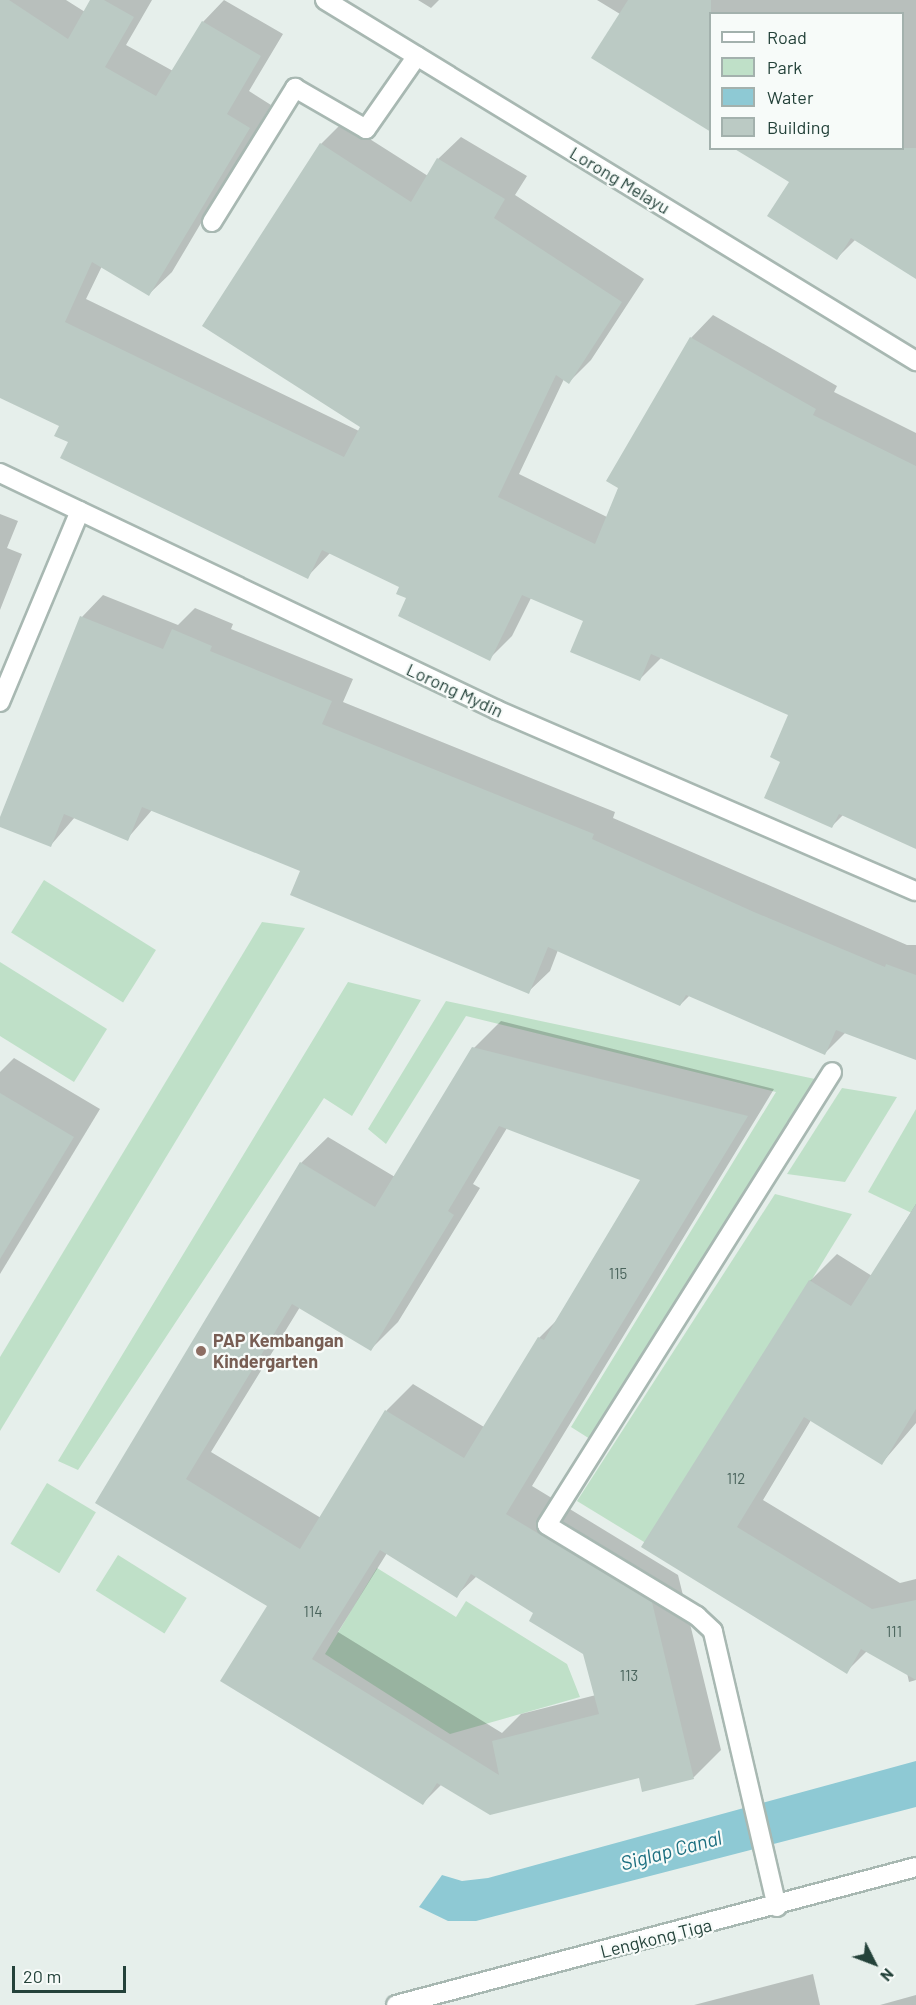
<!DOCTYPE html>
<style>
body{margin:0}
#map{position:relative;width:916px;height:2005px;overflow:hidden;background:#e6efeb;font-family:Barlow,sans-serif}
div>[style]{position:absolute}
[style*='--x']{left:calc(var(--x)*1px);top:calc(var(--y)*1px);width:calc(var(--w)*1px);rotate:calc(var(--a)*1deg)}
.green>*{inset:0;background:#bfe0c8;transform-origin:0 0}
.water>*{inset:0;background:#8ec9d4}
.shadow>*{inset:0;background:#0003}
.building>*{inset:0;background:#bbcac4}
.roads{filter:drop-shadow(2px 0 #a8b8b2) drop-shadow(-2px 0 #a8b8b2) drop-shadow(0 2px #a8b8b2) drop-shadow(0 -2px #a8b8b2)}
.service>*{height:18px;margin:-9px;padding:0 9px;transform-origin:9px;border-radius:9px;background:#fff}
.minor>*{height:18px;margin:-9px;padding:0 9px;transform-origin:9px;border-radius:9px;background:#fff}
.dots>*{width:16px;height:16px;translate:-50% -50%;box-sizing:border-box;border:3px solid #f7fbf9;border-radius:50%}
span{translate:-50% -50%;white-space:nowrap;text-align:center;line-height:1.15;-webkit-text-stroke:4.5px #f7fbf9;paint-order:stroke}
.number-label{font-size:15px;color:#4a645c}
.number-label span{-webkit-text-stroke-width:0}
.street-label{font-size:18px;color:#24423a}
.education-label{font-size:18px;color:#785e54;font-weight:700}
.left{translate:0 -50%;text-align:left}
.water-label{font-size:20px;color:#1c6f80;font-style:italic}
.legend{position:absolute;left:709px;top:12px;width:195px;height:138px;box-sizing:border-box;background:#f7fbf9;border:2px solid #a3b1ad;margin:0;padding:8px 10px;list-style:none;font-size:18px;color:#24423a}
.legend li{display:flex;align-items:center;gap:12px;height:30px}
.legend b{width:30px;border:2px solid #a3b1ad}
.north{position:absolute;left:844px;top:1933px;width:60px;height:60px;-webkit-text-stroke:4px #f7fbf9;paint-order:stroke;rotate:132deg;font-size:16px;font-weight:700;line-height:24px;text-align:center;color:#24423a}
.north::after{content:'';display:block;margin:auto;width:21px;height:27px;background:#24423a;clip-path:polygon(50% 0,100% 100%,50% 72%,0 100%)}
.scale{position:absolute;left:12px;top:1966px;width:114px;height:27px;box-sizing:border-box;border:3px solid #24423a;border-top:0;padding-left:8px;font-size:18px;line-height:21px;white-space:nowrap;color:#24423a;-webkit-text-stroke:4px #f7fbf9;paint-order:stroke}
</style>
<div id="map">
<div class="green">
<div style="left:44px;top:880px;width:132px;height:62px;rotate:32deg"></div>
<div style="clip-path:polygon(262px 922px,305px 928px,0 1431px,0 1357px)"></div>
<div style="clip-path:polygon(0 962px,107px 1029px,74px 1082px,0 1036px)"></div>
<div style="clip-path:polygon(348px 982px,421px 1000px,352px 1116px,324px 1098px,78px 1470px,58px 1461px)"></div>
<div style="clip-path:polygon(446px 1001px,815px 1079px,590px 1439px,571px 1427px,776px 1092px,466px 1016px,386px 1144px,368px 1129px)"></div>
<div style="clip-path:polygon(842px 1088px,897px 1097px,845px 1182px,787px 1174px)"></div>
<div style="clip-path:polygon(916px 1109px,916px 1215px,868px 1192px)"></div>
<div style="clip-path:polygon(775px 1194px,852px 1214px,649px 1545px,577px 1501px)"></div>
<div style="left:47px;top:1483px;width:57px;height:71px;rotate:31deg"></div>
<div style="left:118px;top:1555px;width:81px;height:42px;rotate:32deg"></div>
<div style="clip-path:polygon(377px 1568px,456px 1617px,466px 1601px,567px 1664px,580px 1697px,450px 1734px,325px 1654px)"></div>
</div>
<div class="water">
<div style="clip-path:polygon(916px 1761px,916px 1807px,476px 1921px,448px 1921px,419px 1907px,442px 1875px,462px 1881px,488px 1878px)"></div>
</div>
<div class="shadow">
<div style="clip-path:polygon(0 0,66px 0,85px 12px,92px 0,152px 0,126px 45px,173px 71px,203px 22px,224px 0,283px 34px,249px 91px,271px 105px,172px 272px,149px 294px,102px 266px,86px 299px,359px 431px,362px 426px,321px 144px,343px 122px,428px 176px,438px 159px,461px 137px,527px 176px,515px 195px,644px 279px,591px 360px,569px 382px,564px 379px,519px 474px,607px 517px,691px 338px,713px 315px,837px 386px,834px 392px,916px 433px,916px 848px,844px 814px,832px 826px,782px 761px,790px 714px,662px 657px,640px 679px,585px 620px,531px 598px,512px 636px,489px 659px,408px 598px,401px 586px,331px 552px,307px 577px,70px 442px,61px 425px,0 397px)"></div>
<div style="clip-path:polygon(418px 0,439px 0,431px 8px)"></div>
<div style="clip-path:polygon(597px 0,916px 0,916px 277px,856px 239px,837px 258px,902px 148px,902px 14px,620px 14px)"></div>
<div style="clip-path:polygon(0 514px,18px 521px,7px 548px,22px 554px,0 610px)"></div>
<div style="clip-path:polygon(103px 595px,178px 625px,195px 608px,233px 624px,231px 629px,353px 679px,343px 702px,615px 812px,613px 818px,907px 945px,916px 945px,916px 1058px,846px 1032px,825px 1053px,690px 995px,680px 1005px,558px 950px,550px 971px,528px 992px,302px 870px,152px 810px,127px 839px,75px 817px,51px 845px,0 825px,82px 617px)"></div>
<div style="clip-path:polygon(evenodd,501px 1021px,774px 1089px,532px 1486px,678px 1575px,721px 1750px,694px 1777px,643px 1790px,640px 1776px,442px 1784px,423px 1803px,269px 1605px,97px 1503px,301px 1163px,328px 1137px,395px 1177px,474px 1048px,501px 1021px,507px 1128px,642px 1179px,558px 1319px,539px 1338px,484px 1427px,413px 1384px,387px 1410px,321px 1518px,211px 1452px,300px 1307px,371px 1349px,398px 1322px,480px 1188px,473px 1184px,507px 1128px,501px 1021px,387px 1553px,456px 1596px,477px 1576px,535px 1613px,585px 1653px,596px 1695px,521px 1714px,502px 1733px,338px 1632px,387px 1553px)"></div>
<div style="clip-path:polygon(14px 1058px,100px 1109px,0 1274px,0 1072px)"></div>
<div style="clip-path:polygon(916px 1204px,916px 1423px,882px 1463px,811px 1420px,763px 1500px,900px 1583px,916px 1579px,916px 1680px,909px 1682px,907px 1673px,867px 1651px,846px 1672px,643px 1547px,810px 1281px,837px 1254px,872px 1276px)"></div>
<div style="clip-path:polygon(813px 1974px,820px 2005px,694px 2005px)"></div>
<div style="clip-path:polygon(916px 1995px,916px 2005px,880px 2005px)"></div>
</div>
<div class="building">
<div style="clip-path:polygon(0 0,9px 0,68px 39px,90px 0,104px 0,134px 17px,105px 67px,156px 96px,202px 21px,261px 56px,227px 114px,250px 128px,149px 296px,92px 262px,65px 322px,344px 457px,360px 427px,202px 326px,320px 143px,411px 202px,437px 158px,505px 199px,494px 218px,622px 302px,569px 384px,556px 375px,498px 497px,595px 544px,618px 488px,606px 481px,690px 337px,816px 409px,813px 415px,916px 466px,916px 849px,839px 814px,832px 828px,764px 798px,780px 762px,770px 757px,788px 715px,651px 654px,640px 681px,570px 652px,583px 621px,522px 595px,490px 661px,398px 616px,406px 598px,396px 594px,399px 587px,322px 550px,308px 579px,60px 458px,68px 442px,54px 436px,59px 426px,0 398px)"></div>
<div style="clip-path:polygon(628px 0,711px 0,711px 132px,591px 58px)"></div>
<div style="clip-path:polygon(733px 148px,916px 148px,916px 279px,851px 238px,837px 260px,767px 216px,789px 182px)"></div>
<div style="clip-path:polygon(80px 616px,163px 649px,172px 629px,212px 646px,210px 651px,332px 701px,322px 724px,594px 834px,592px 839px,754px 912px,885px 967px,886px 964px,916px 975px,916px 1060px,836px 1030px,825px 1055px,686px 995px,680px 1006px,548px 947px,529px 994px,290px 895px,300px 871px,142px 807px,128px 841px,64px 814px,51px 847px,0 827px,0 817px)"></div>
<div style="clip-path:polygon(evenodd,472px 1047px,748px 1116px,506px 1514px,652px 1602px,694px 1779px,642px 1792px,639px 1778px,490px 1815px,437px 1783px,423px 1805px,220px 1681px,267px 1606px,95px 1503px,300px 1162px,375px 1207px,472px 1047px,499px 1126px,640px 1180px,544px 1340px,538px 1337px,464px 1458px,385px 1410px,300px 1549px,186px 1479px,292px 1304px,371px 1351px,454px 1215px,448px 1211px,499px 1126px,472px 1047px,380px 1550px,457px 1598px,471px 1574px,533px 1613px,529px 1621px,583px 1654px,599px 1714px,492px 1741px,499px 1775px,312px 1659px,380px 1550px)"></div>
<div style="clip-path:polygon(0 1093px,74px 1137px,0 1259px)"></div>
<div style="clip-path:polygon(916px 1204px,916px 1409px,882px 1465px,804px 1417px,737px 1527px,872px 1609px,916px 1600px,916px 1680px,861px 1649px,847px 1674px,641px 1547px,809px 1280px,851px 1306px)"></div>
</div>
<div class="roads">
<div class="service">
<div style="--x:212;--y:222;--w:158;--a:-58.2"></div>
<div style="--x:295;--y:88;--w:82;--a:30"></div>
<div style="--x:366;--y:129;--w:89;--a:-55.1"></div>
<div style="--x:0;--y:702;--w:207;--a:-67.3"></div>
<div style="--x:777;--y:1907;--w:283;--a:-103.1"></div>
<div style="--x:713;--y:1631;--w:22;--a:-137"></div>
<div style="--x:697;--y:1616;--w:175;--a:-148.8"></div>
<div style="--x:547;--y:1525;--w:535;--a:-57.82"></div>
</div>
<div class="minor">
<div style="--x:325;--y:0;--w:693;--a:31.42"></div>
<div style="--x:0;--y:473;--w:551;--a:25.49"></div>
<div style="--x:497;--y:710;--w:456;--a:23.4"></div>
<div style="--x:396;--y:2005;--w:538;--a:-14.86"></div>
</div>
</div>
<div class="dots">
<div style="left:201px;top:1351px;background:#8d6e63"></div>
</div>
<div class="number-label">
<span style="left:618px;top:1274px">115</span>
<span style="left:736px;top:1479px">112</span>
<span style="left:313px;top:1612px">114</span>
<span style="left:894px;top:1632px">111</span>
<span style="left:629px;top:1676px">113</span>
</div>
<div class="street-label">
<span style="left:620px;top:180px;rotate:31deg">Lorong Melayu</span>
<span style="left:455px;top:690px;rotate:25deg">Lorong Mydin</span>
<span style="left:656px;top:1938px;rotate:-14deg">Lengkong Tiga</span>
</div>
<div class="education-label">
<span class="left" style="left:213px;top:1351px">PAP Kembangan<br>Kindergarten</span>
</div>
<div class="water-label">
<span style="left:671px;top:1850px;rotate:-15deg">Siglap Canal</span>
</div>
<ul class="legend">
<li><b style="height:8px;background:#fff"></b>Road</li>
<li><b style="height:16px;background:#bfe0c8"></b>Park</li>
<li><b style="height:16px;background:#8ec9d4"></b>Water</li>
<li><b style="height:16px;background:#bbcac4"></b>Building</li>
</ul>
<div class="north">N</div>
<div class="scale">20 m</div>
</div>
